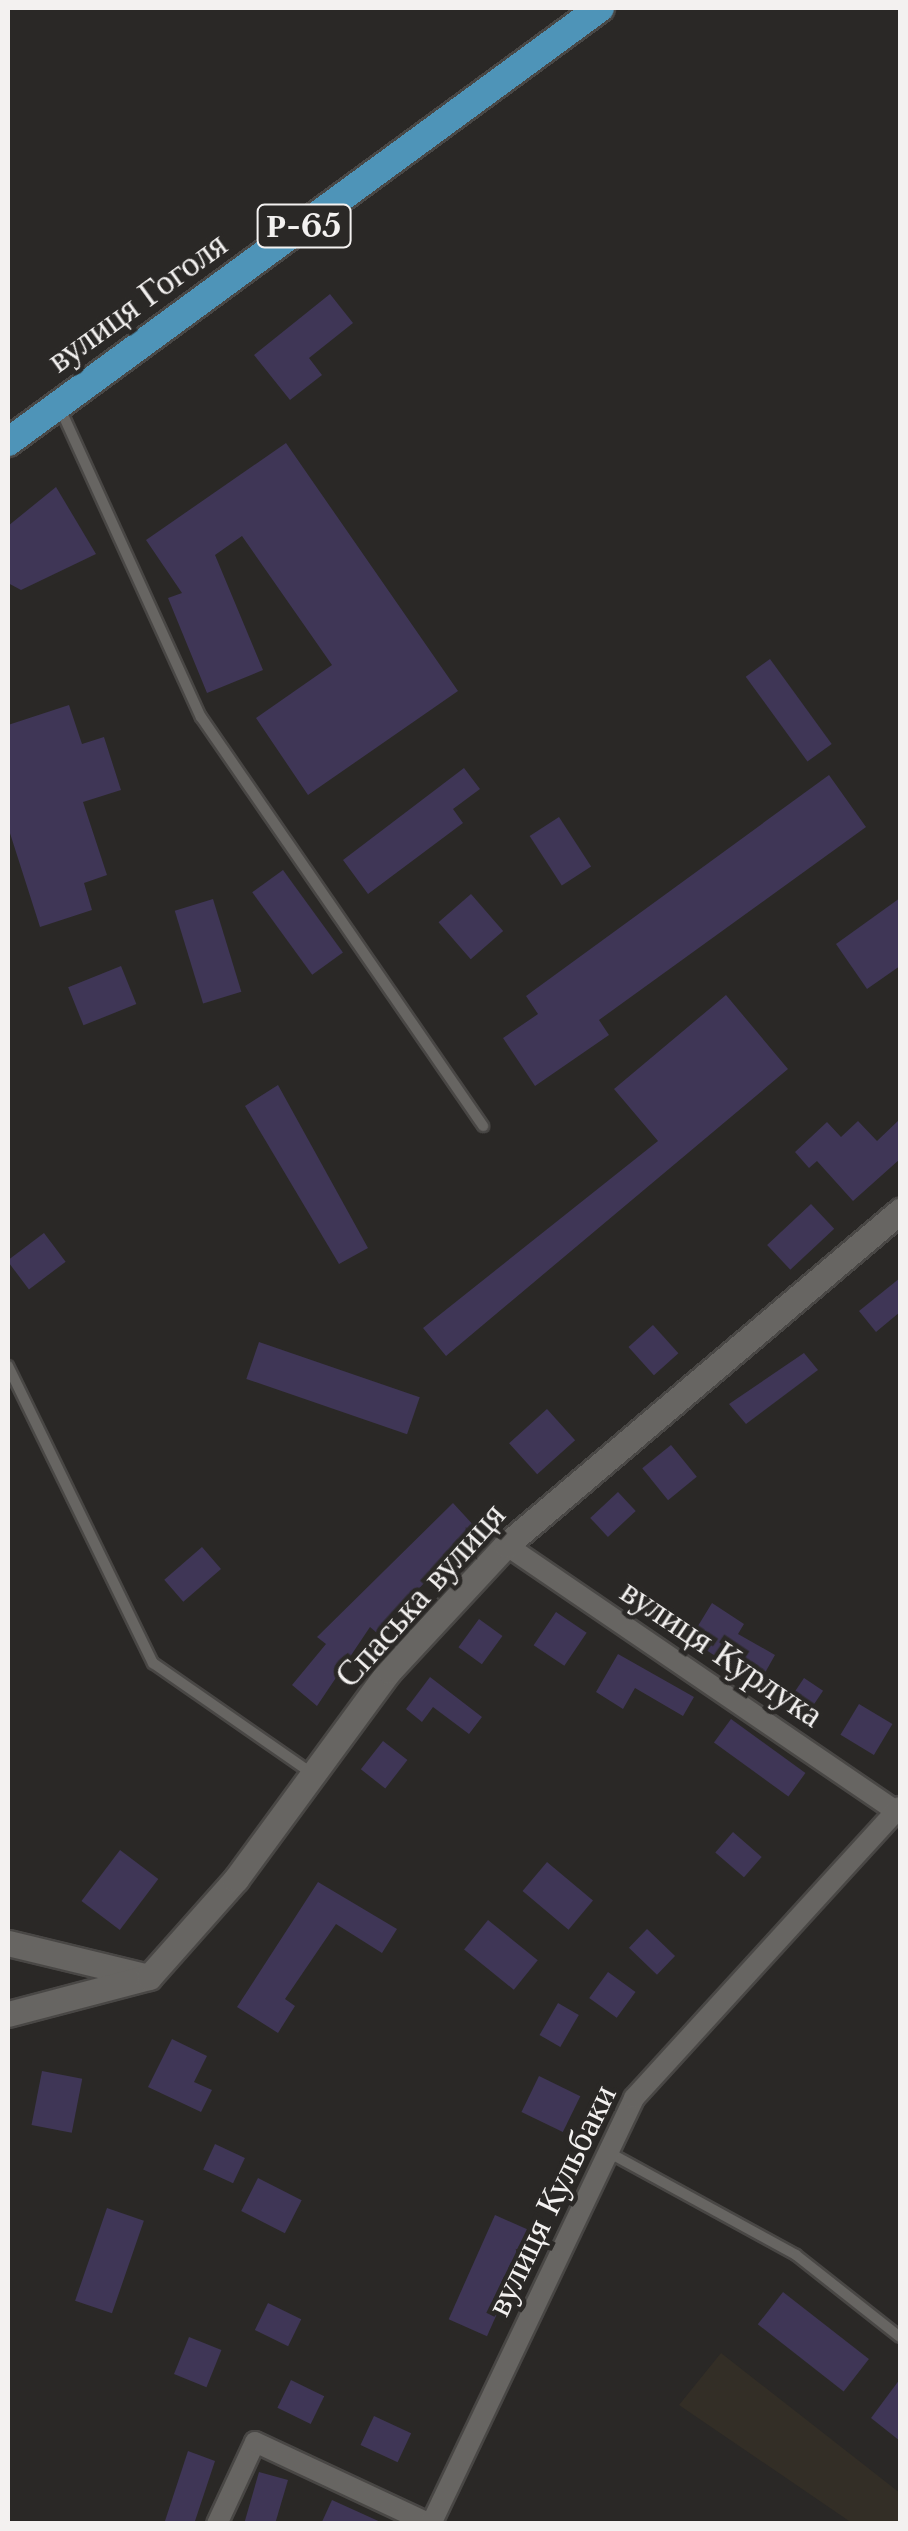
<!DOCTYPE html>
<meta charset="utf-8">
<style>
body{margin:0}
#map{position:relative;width:908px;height:2531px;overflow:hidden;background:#2a2826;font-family:"Libre Baskerville",serif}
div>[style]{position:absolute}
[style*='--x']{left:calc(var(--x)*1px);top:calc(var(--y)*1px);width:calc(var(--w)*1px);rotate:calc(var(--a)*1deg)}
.built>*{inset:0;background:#332e26}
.building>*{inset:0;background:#3f3656;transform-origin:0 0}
.roads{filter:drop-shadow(2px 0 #494745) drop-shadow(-2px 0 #494745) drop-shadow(0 2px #494745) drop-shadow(0 -2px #494745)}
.service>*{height:10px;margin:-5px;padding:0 5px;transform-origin:5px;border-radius:5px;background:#676562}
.minor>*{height:20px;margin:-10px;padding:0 10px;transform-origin:10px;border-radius:10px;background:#676562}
.tertiary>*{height:25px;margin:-12.5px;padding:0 12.5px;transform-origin:12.5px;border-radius:12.5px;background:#676562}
.primary>*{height:28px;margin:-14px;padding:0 14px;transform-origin:14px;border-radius:14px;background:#4e94b8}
span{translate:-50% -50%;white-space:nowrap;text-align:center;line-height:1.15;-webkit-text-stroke:9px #2a2826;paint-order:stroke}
.shield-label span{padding:2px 8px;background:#2a2826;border:2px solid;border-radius:8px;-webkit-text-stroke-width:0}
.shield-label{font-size:32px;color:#f3f1f0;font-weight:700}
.street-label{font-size:35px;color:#f3f1f0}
.frame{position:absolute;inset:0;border:10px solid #f3f1f0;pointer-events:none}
</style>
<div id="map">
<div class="built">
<div style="clip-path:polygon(721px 2353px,900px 2493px,900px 2523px,852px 2523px,679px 2405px)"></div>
</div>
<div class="building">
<div style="clip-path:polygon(330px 294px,353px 323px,309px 358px,322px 375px,290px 400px,254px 355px)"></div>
<div style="clip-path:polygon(286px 443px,458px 691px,308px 795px,256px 718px,332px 665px,242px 536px,215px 555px,263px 670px,207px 693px,168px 598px,182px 593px,146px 540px)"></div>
<div style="clip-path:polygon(56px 487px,96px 554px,21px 590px,8px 583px,8px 526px)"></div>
<div style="left:770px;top:659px;width:105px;height:30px;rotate:54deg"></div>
<div style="clip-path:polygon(69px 705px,82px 744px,104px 737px,121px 790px,83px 802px,107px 875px,84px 883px,92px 910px,40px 927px,8px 827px,8px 725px)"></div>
<div style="clip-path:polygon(464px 768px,480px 789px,453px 809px,463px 823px,368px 894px,343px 860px)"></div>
<div style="clip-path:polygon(829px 775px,866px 827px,599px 1020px,609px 1035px,535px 1086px,503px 1038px,538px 1014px,526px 996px)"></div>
<div style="left:559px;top:817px;width:59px;height:35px;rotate:57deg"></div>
<div style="left:283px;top:870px;width:102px;height:38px;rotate:54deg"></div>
<div style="left:471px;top:894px;width:49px;height:43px;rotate:49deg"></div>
<div style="clip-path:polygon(900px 898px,900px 966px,867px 989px,836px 944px)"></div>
<div style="left:213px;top:899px;width:97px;height:40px;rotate:73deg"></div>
<div style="left:121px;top:966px;width:41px;height:57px;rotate:68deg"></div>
<div style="clip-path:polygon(726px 995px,788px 1069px,446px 1356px,423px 1328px,658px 1141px,614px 1089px)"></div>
<div style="clip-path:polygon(278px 1085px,368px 1248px,339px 1264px,245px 1106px)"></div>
<div style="clip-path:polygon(900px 1119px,900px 1159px,853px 1201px,817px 1161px,809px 1168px,795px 1152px,827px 1122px,841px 1137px,858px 1121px,877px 1141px)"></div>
<div style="left:811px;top:1204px;width:34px;height:60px;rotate:47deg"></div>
<div style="left:44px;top:1233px;width:36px;height:46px;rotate:53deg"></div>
<div style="clip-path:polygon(900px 1278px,900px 1312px,876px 1332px,859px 1311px)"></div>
<div style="left:653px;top:1325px;width:38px;height:33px;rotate:48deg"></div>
<div style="left:259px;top:1342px;width:170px;height:39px;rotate:19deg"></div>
<div style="clip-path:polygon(804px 1353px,818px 1370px,746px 1424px,729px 1404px)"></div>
<div style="left:547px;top:1409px;width:42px;height:51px;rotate:48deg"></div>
<div style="left:671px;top:1445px;width:41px;height:37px;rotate:51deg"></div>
<div style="left:618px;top:1492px;width:26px;height:38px;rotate:47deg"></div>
<div style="clip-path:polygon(453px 1503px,476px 1528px,377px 1633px,370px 1627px,317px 1706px,292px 1685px,326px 1644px,317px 1637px)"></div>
<div style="left:202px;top:1547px;width:29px;height:50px;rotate:49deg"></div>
<div style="clip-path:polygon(712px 1603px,744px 1624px,738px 1634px,775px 1655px,758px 1685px,690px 1639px)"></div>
<div style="left:556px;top:1612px;width:37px;height:40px;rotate:34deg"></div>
<div style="left:479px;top:1619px;width:29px;height:35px;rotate:36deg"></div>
<div style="clip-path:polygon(618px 1654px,694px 1697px,683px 1716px,635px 1688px,623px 1709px,596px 1692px)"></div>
<div style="clip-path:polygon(430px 1677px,482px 1717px,469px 1734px,433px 1707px,422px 1722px,406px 1709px)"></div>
<div style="left:804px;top:1678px;width:23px;height:24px;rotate:34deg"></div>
<div style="left:859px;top:1704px;width:39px;height:36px;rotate:31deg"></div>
<div style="left:731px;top:1719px;width:92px;height:29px;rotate:36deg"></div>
<div style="left:383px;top:1741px;width:31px;height:36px;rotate:38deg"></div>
<div style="left:733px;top:1832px;width:38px;height:27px;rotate:41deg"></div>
<div style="left:120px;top:1850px;width:48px;height:64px;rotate:37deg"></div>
<div style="left:547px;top:1862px;width:60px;height:38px;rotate:40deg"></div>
<div style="clip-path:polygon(318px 1882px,397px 1929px,382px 1953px,336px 1924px,285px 1999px,295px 2006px,278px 2033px,237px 2007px)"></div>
<div style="left:488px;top:1920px;width:64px;height:38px;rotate:39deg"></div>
<div style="left:647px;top:1929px;width:39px;height:26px;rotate:44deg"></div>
<div style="left:608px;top:1972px;width:34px;height:32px;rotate:36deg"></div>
<div style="left:558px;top:2003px;width:24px;height:37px;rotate:30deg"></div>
<div style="clip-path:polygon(172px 2039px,207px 2056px,194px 2082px,212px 2090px,201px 2112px,148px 2087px)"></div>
<div style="left:42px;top:2071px;width:41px;height:55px;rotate:11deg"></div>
<div style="left:539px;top:2076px;width:46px;height:40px;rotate:26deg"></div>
<div style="left:215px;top:2144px;width:33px;height:28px;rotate:25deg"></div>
<div style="left:258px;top:2178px;width:49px;height:37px;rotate:27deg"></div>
<div style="left:107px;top:2208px;width:39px;height:98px;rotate:19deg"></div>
<div style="left:495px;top:2215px;width:42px;height:114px;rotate:24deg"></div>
<div style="left:783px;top:2292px;width:109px;height:41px;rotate:38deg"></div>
<div style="left:268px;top:2303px;width:37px;height:30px;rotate:26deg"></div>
<div style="left:189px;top:2337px;width:35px;height:40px;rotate:22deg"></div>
<div style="clip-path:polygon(900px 2379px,900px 2441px,871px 2418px)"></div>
<div style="left:291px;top:2380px;width:37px;height:31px;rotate:26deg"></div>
<div style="left:374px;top:2416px;width:41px;height:32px;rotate:25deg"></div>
<div style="clip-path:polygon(188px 2451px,215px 2461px,194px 2524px,164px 2524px)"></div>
<div style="clip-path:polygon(259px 2472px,288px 2480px,275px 2524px,244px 2524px)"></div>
<div style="clip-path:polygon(332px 2500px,385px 2524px,321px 2524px)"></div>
</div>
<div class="roads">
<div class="service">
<div style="--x:59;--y:406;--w:342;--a:65.5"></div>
<div style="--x:201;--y:717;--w:497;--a:55.4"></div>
<div style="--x:8;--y:1366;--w:331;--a:64"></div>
<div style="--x:153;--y:1663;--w:195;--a:34.8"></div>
<div style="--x:608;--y:2152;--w:214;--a:28.7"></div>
<div style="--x:796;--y:2255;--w:132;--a:38.3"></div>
</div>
<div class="minor">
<div style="--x:506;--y:1545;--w:477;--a:34.3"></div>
<div style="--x:217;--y:2524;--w:90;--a:-65.1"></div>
<div style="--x:255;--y:2442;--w:193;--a:25.1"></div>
<div style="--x:431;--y:2524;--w:472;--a:-64.5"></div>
<div style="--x:634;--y:2098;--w:394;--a:-47.6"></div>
</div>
<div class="tertiary">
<div style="--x:8;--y:1943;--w:140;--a:13.6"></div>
<div style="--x:8;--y:2014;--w:146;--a:-14.7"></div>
<div style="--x:149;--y:1977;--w:131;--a:-48.4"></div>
<div style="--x:236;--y:1879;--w:258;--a:-53.7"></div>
<div style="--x:389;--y:1671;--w:172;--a:-47.1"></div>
<div style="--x:506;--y:1545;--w:517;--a:-40.29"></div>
</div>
<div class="primary">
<div style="--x:8;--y:442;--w:734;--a:-36.25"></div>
</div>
</div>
<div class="shield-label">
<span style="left:304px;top:226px">Р-65</span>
</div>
<div class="street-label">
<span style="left:137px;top:302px;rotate:-36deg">вулиця Гоголя</span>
<span style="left:420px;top:1595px;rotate:-48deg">Спаська вулиця</span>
<span style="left:722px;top:1653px;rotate:34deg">вулиця Курлука</span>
<span style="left:551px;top:2200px;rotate:-64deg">вулиця Кульбаки</span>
</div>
<div class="frame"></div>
</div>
